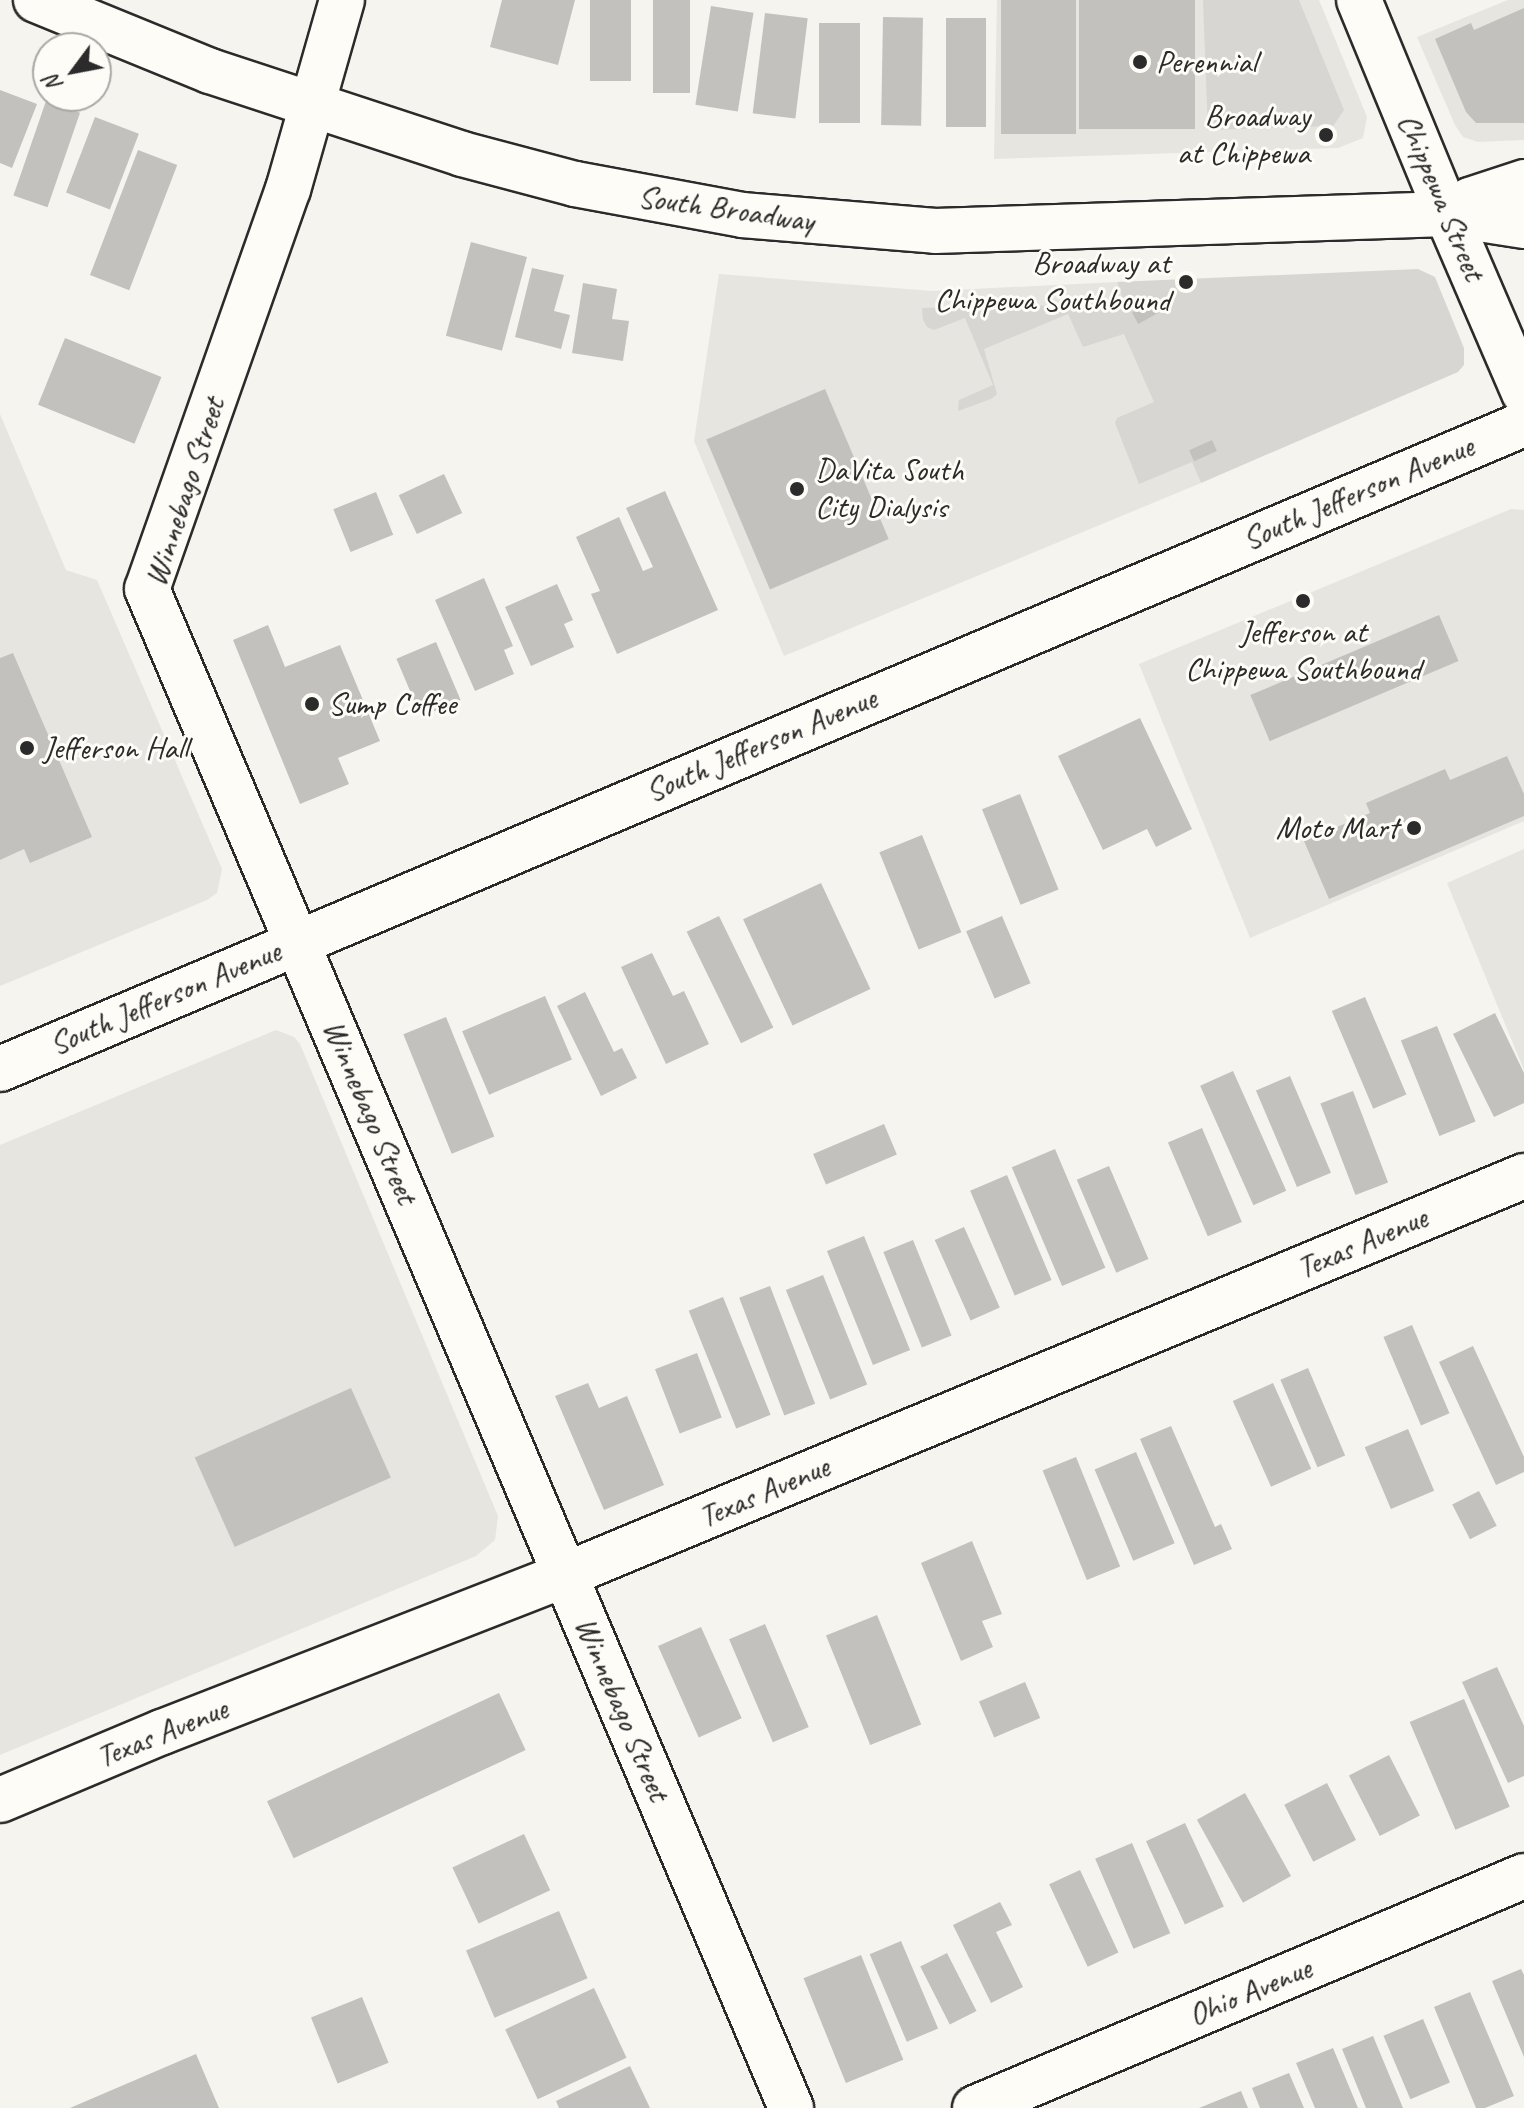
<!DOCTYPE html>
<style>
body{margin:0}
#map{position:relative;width:1524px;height:2108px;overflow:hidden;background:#f5f4ef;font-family:Caveat,sans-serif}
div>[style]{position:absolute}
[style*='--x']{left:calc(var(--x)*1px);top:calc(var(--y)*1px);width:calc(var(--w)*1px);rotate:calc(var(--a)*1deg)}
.built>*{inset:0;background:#e6e5e0}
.green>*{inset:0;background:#d7d6d2}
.building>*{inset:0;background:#c2c1be;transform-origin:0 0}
.roads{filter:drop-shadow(2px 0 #2b2b2b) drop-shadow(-2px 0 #2b2b2b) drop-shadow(0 2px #2b2b2b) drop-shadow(0 -2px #2b2b2b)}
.minor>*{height:44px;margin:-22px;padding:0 22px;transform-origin:22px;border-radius:22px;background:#fdfcf7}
.secondary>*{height:44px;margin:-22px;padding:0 22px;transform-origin:22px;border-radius:22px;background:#fdfcf7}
.primary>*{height:44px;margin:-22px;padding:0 22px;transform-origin:22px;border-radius:22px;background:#fdfcf7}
.dots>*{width:22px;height:22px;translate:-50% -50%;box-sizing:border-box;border:4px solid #fdfcf7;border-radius:50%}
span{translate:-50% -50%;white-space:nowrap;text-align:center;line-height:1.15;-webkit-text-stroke:6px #fdfcf7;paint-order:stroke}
.poi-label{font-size:32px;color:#2b2b2b}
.left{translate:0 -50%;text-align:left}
.right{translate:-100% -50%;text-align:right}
.street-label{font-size:32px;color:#2b2b2b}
.north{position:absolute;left:32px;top:32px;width:80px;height:80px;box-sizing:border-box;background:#fdfcf7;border:2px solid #a9a8a5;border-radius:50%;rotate:238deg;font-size:22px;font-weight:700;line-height:32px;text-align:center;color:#2b2b2b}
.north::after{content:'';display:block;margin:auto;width:28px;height:36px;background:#2b2b2b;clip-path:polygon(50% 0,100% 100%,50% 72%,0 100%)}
</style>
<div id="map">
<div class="built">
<div style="clip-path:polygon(997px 0,1319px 0,1367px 117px,1363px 138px,1338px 148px,994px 159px)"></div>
<div style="clip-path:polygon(1508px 0,1524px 0,1524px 140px,1478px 142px,1463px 137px,1455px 125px,1417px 37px)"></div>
<div style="clip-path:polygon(719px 274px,932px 291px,1117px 282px,1201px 483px,784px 656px,694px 441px)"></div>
<div style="clip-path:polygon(0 414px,66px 570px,97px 580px,222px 869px,217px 893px,207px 900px,0 986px)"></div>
<div style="clip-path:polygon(1511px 509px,1524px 510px,1524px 821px,1250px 938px,1139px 664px)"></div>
<div style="clip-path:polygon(1524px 849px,1524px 1070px,1447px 883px)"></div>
<div style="clip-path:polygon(276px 1030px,294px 1037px,300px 1044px,498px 1516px,495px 1540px,476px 1556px,0 1755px,0 1145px)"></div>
</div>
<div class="green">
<div style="clip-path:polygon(1203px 0,1299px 0,1344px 110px,1333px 126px,1208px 130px)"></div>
<div style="clip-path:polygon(1418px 269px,1435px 277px,1464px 348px,1464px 365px,1458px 372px,1201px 483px,1192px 462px,1139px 484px,1115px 423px,1117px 418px,1154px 402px,1124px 334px,1083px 347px,1068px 314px,984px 349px,997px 394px,991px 399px,958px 411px,959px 400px,993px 385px,965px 318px,934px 330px,927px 327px,923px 320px,922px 308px,1125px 304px,1117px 282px)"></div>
</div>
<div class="building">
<div style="clip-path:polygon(502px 0,575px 0,558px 65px,490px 47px)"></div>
<div style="left:590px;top:0;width:41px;height:81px"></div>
<div style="left:653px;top:0;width:37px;height:93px"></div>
<div style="left:1001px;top:0;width:75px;height:134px"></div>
<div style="left:1079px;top:0;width:116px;height:129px"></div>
<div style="left:711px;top:6px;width:43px;height:100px;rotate:9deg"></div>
<div style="clip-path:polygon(1524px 8px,1524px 123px,1476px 123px,1466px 112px,1435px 39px,1471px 23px,1474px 30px)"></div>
<div style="left:765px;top:13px;width:43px;height:101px;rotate:7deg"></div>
<div style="left:883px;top:17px;width:40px;height:108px;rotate:1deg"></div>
<div style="left:946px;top:18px;width:40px;height:109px"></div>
<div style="left:819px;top:23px;width:41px;height:100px"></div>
<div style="clip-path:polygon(0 90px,37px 104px,12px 168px,0 163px)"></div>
<div style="left:46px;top:101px;width:36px;height:100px;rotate:19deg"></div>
<div style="left:95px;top:117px;width:47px;height:81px;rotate:21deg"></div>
<div style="left:138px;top:150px;width:42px;height:134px;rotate:21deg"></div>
<div style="left:471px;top:242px;width:58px;height:97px;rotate:15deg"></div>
<div style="clip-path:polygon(532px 268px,564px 275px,554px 311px,570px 315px,561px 349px,515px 337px)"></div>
<div style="clip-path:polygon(583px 283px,617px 289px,612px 319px,629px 321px,623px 361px,572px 353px)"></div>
<div style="left:1153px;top:301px;width:13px;height:24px;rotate:61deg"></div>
<div style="left:65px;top:338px;width:104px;height:72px;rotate:22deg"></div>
<div style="left:825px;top:389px;width:163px;height:129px;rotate:67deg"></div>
<div style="left:1212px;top:440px;width:12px;height:25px;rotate:66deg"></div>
<div style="left:444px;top:474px;width:43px;height:50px;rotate:65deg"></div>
<div style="clip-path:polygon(665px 491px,718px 610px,617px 654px,591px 594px,600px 591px,576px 537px,619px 517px,643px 571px,653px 567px,626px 508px)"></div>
<div style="left:376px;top:492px;width:46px;height:46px;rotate:68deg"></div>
<div style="clip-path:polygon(484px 578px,513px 646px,504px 650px,514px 674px,475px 691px,435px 600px)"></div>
<div style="clip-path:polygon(557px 584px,573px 620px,564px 624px,574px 647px,531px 666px,505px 607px)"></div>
<div style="left:1439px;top:615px;width:50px;height:205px;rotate:67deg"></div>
<div style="clip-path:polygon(268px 625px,285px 667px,340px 645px,380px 741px,338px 758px,349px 784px,300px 804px,233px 640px)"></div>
<div style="left:436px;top:642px;width:63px;height:43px;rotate:67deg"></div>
<div style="clip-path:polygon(13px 653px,92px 837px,30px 863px,24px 849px,0 860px,0 658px)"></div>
<div style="clip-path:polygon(1140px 718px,1192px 829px,1156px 847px,1147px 829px,1103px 850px,1058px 756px)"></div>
<div style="clip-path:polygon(1507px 756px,1524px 794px,1524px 816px,1329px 899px,1304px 841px,1370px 813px,1366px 803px,1445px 769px,1450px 780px)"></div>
<div style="left:1020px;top:794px;width:103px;height:41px;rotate:68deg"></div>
<div style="left:922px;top:835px;width:105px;height:46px;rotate:68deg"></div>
<div style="left:821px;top:883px;width:117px;height:86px;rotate:65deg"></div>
<div style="left:719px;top:916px;width:124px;height:36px;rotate:64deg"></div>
<div style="left:1002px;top:916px;width:73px;height:39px;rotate:67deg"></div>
<div style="clip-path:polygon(652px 953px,673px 996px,684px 991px,709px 1044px,666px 1064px,621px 967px)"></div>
<div style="clip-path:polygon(585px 992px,614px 1052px,622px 1048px,637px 1078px,601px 1096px,557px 1006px)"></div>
<div style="left:545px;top:996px;width:69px;height:90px;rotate:67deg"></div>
<div style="left:1365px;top:997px;width:106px;height:36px;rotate:67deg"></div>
<div style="clip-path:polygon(1495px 1013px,1524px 1073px,1524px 1103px,1494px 1117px,1453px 1034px)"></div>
<div style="left:446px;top:1017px;width:129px;height:46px;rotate:68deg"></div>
<div style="left:1437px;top:1026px;width:103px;height:39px;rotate:68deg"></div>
<div style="left:1233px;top:1071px;width:131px;height:36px;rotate:66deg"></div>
<div style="left:1290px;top:1076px;width:105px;height:37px;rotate:67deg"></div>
<div style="left:1353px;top:1091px;width:98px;height:35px;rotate:69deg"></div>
<div style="left:884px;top:1124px;width:33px;height:77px;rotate:67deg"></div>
<div style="left:1202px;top:1128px;width:102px;height:37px;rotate:67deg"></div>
<div style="left:1055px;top:1149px;width:129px;height:47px;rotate:67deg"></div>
<div style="left:1109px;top:1166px;width:101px;height:35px;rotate:67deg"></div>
<div style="left:1007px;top:1175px;width:114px;height:40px;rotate:67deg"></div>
<div style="left:964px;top:1227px;width:88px;height:32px;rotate:66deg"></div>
<div style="left:864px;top:1236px;width:123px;height:40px;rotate:68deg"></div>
<div style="left:913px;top:1240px;width:103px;height:32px;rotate:68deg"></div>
<div style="left:823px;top:1275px;width:118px;height:40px;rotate:68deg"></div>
<div style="left:770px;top:1286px;width:126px;height:33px;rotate:69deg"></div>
<div style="left:723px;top:1297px;width:127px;height:37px;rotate:68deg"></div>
<div style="left:1412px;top:1325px;width:96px;height:31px;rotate:67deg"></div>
<div style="clip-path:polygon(1473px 1346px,1524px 1457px,1524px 1472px,1496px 1485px,1439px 1362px)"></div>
<div style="left:697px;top:1353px;width:69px;height:45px;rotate:69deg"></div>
<div style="left:1308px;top:1368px;width:95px;height:30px;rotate:67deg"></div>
<div style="clip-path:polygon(588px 1383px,599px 1408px,627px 1396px,664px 1485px,604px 1510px,555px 1396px)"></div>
<div style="left:1273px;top:1383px;width:94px;height:44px;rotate:66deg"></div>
<div style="left:351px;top:1388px;width:98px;height:171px;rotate:66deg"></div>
<div style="clip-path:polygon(1171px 1426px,1215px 1527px,1221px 1524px,1232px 1549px,1194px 1565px,1140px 1439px)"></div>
<div style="left:1408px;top:1429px;width:67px;height:47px;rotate:67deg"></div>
<div style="left:1136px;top:1452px;width:99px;height:45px;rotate:67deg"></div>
<div style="left:1076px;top:1457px;width:118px;height:36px;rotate:68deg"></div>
<div style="left:1479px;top:1491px;width:39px;height:30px;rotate:63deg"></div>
<div style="clip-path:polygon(972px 1541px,1002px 1614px,982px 1621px,993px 1647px,961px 1661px,921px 1563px)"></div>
<div style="left:877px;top:1615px;width:118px;height:55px;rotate:68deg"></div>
<div style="left:765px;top:1624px;width:112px;height:39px;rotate:67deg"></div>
<div style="left:701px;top:1627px;width:100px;height:47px;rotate:66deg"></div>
<div style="clip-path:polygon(1497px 1667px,1524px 1726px,1524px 1776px,1508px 1783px,1462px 1682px)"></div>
<div style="left:1025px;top:1682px;width:39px;height:50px;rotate:67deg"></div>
<div style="left:499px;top:1693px;width:63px;height:256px;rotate:65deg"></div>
<div style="left:1464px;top:1699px;width:117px;height:59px;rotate:67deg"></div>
<div style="left:1389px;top:1755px;width:68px;height:45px;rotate:63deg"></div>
<div style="left:1327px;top:1783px;width:64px;height:48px;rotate:63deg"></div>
<div style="left:1245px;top:1793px;width:95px;height:55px;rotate:61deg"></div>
<div style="left:1185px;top:1823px;width:92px;height:43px;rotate:65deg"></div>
<div style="left:524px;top:1834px;width:62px;height:79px;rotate:65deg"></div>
<div style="left:1132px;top:1843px;width:98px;height:40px;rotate:67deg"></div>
<div style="left:1080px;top:1870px;width:91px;height:34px;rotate:65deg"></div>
<div style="clip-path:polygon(1000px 1902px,1012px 1925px,996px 1932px,1023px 1987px,991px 2003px,953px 1925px)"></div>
<div style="left:559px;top:1911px;width:73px;height:101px;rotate:67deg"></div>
<div style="left:901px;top:1941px;width:95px;height:34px;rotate:67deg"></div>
<div style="left:947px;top:1953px;width:65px;height:30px;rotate:63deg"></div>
<div style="left:861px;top:1955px;width:113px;height:62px;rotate:68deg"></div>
<div style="clip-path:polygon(1521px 1969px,1524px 1975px,1524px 2057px,1492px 1981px)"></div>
<div style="left:594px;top:1988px;width:77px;height:98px;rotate:65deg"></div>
<div style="clip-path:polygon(1470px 1992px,1514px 2096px,1485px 2108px,1476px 2108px,1434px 2007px)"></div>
<div style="left:362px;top:1997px;width:71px;height:55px;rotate:68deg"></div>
<div style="left:1423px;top:2019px;width:69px;height:43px;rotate:67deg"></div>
<div style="clip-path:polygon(1373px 2036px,1403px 2108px,1366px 2108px,1342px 2049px)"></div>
<div style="clip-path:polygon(1333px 2048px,1358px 2108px,1315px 2108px,1296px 2063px)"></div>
<div style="clip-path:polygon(196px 2054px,219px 2108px,70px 2108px)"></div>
<div style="clip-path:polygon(630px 2066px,650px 2108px,559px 2108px,556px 2101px)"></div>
<div style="clip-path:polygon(1289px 2073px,1304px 2108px,1260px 2108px,1252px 2088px)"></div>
<div style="clip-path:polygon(1241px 2091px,1248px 2108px,1199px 2108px)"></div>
</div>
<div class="roads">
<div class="minor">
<div style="--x:342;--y:0;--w:197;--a:105.9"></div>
<div style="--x:288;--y:189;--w:424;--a:109.4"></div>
<div style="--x:147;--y:589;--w:1650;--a:67.02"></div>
<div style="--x:1359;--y:0;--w:231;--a:67.6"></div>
<div style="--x:0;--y:1800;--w:176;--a:-22.8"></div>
<div style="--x:162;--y:1732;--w:433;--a:-21.3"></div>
<div style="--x:565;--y:1575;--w:1039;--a:-22.59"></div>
<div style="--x:975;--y:2108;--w:596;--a:-22.91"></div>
</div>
<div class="secondary">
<div style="--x:1447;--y:214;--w:195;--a:66.7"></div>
<div style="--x:0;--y:1069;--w:1655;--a:-22.94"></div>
</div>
<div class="primary">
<div style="--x:36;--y:0;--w:188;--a:22.2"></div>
<div style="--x:210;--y:71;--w:265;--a:18.2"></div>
<div style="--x:462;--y:154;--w:117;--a:14.9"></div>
<div style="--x:575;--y:184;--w:170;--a:10.5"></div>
<div style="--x:742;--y:215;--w:194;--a:4.7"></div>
<div style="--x:935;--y:231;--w:512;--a:-1.9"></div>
<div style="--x:1447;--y:214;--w:78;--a:8.9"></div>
<div style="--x:1447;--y:214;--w:27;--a:-31"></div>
<div style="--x:1470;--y:200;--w:57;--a:-18.4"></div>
</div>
</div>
<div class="dots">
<div style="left:1140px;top:62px;background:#2b2b2b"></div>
<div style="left:1326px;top:135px;background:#2b2b2b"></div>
<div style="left:1186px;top:282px;background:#2b2b2b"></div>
<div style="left:797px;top:489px;background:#2b2b2b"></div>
<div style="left:1303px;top:601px;background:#2b2b2b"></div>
<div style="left:312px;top:704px;background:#2b2b2b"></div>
<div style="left:27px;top:748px;background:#2b2b2b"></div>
<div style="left:1414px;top:828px;background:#2b2b2b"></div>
</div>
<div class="poi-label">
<span class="left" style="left:1156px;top:62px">Perennial</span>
<span class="right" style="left:1310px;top:135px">Broadway<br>at Chippewa</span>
<span class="right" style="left:1170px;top:282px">Broadway at<br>Chippewa Southbound</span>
<span class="left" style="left:815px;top:489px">DaVita South<br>City Dialysis</span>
<span style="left:1303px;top:651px">Jefferson at<br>Chippewa Southbound</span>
<span class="left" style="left:328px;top:704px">Sump Coffee</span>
<span class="left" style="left:43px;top:748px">Jefferson Hall</span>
<span class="right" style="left:1398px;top:828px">Moto Mart</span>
</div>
<div class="street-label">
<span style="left:1441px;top:197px;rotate:67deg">Chippewa Street</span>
<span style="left:726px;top:209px;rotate:8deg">South Broadway</span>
<span style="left:185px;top:492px;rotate:-72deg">Winnebago Street</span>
<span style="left:1358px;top:493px;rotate:-23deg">South Jefferson Avenue</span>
<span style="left:761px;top:745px;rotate:-23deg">South Jefferson Avenue</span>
<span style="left:165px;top:998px;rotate:-23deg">South Jefferson Avenue</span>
<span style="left:370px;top:1112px;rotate:67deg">Winnebago Street</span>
<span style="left:1362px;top:1243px;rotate:-23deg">Texas Avenue</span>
<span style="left:764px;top:1492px;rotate:-23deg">Texas Avenue</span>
<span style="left:622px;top:1709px;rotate:67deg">Winnebago Street</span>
<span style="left:162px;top:1733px;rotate:-22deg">Texas Avenue</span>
<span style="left:1250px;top:1992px;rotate:-23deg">Ohio Avenue</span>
</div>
<div class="north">N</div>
</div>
